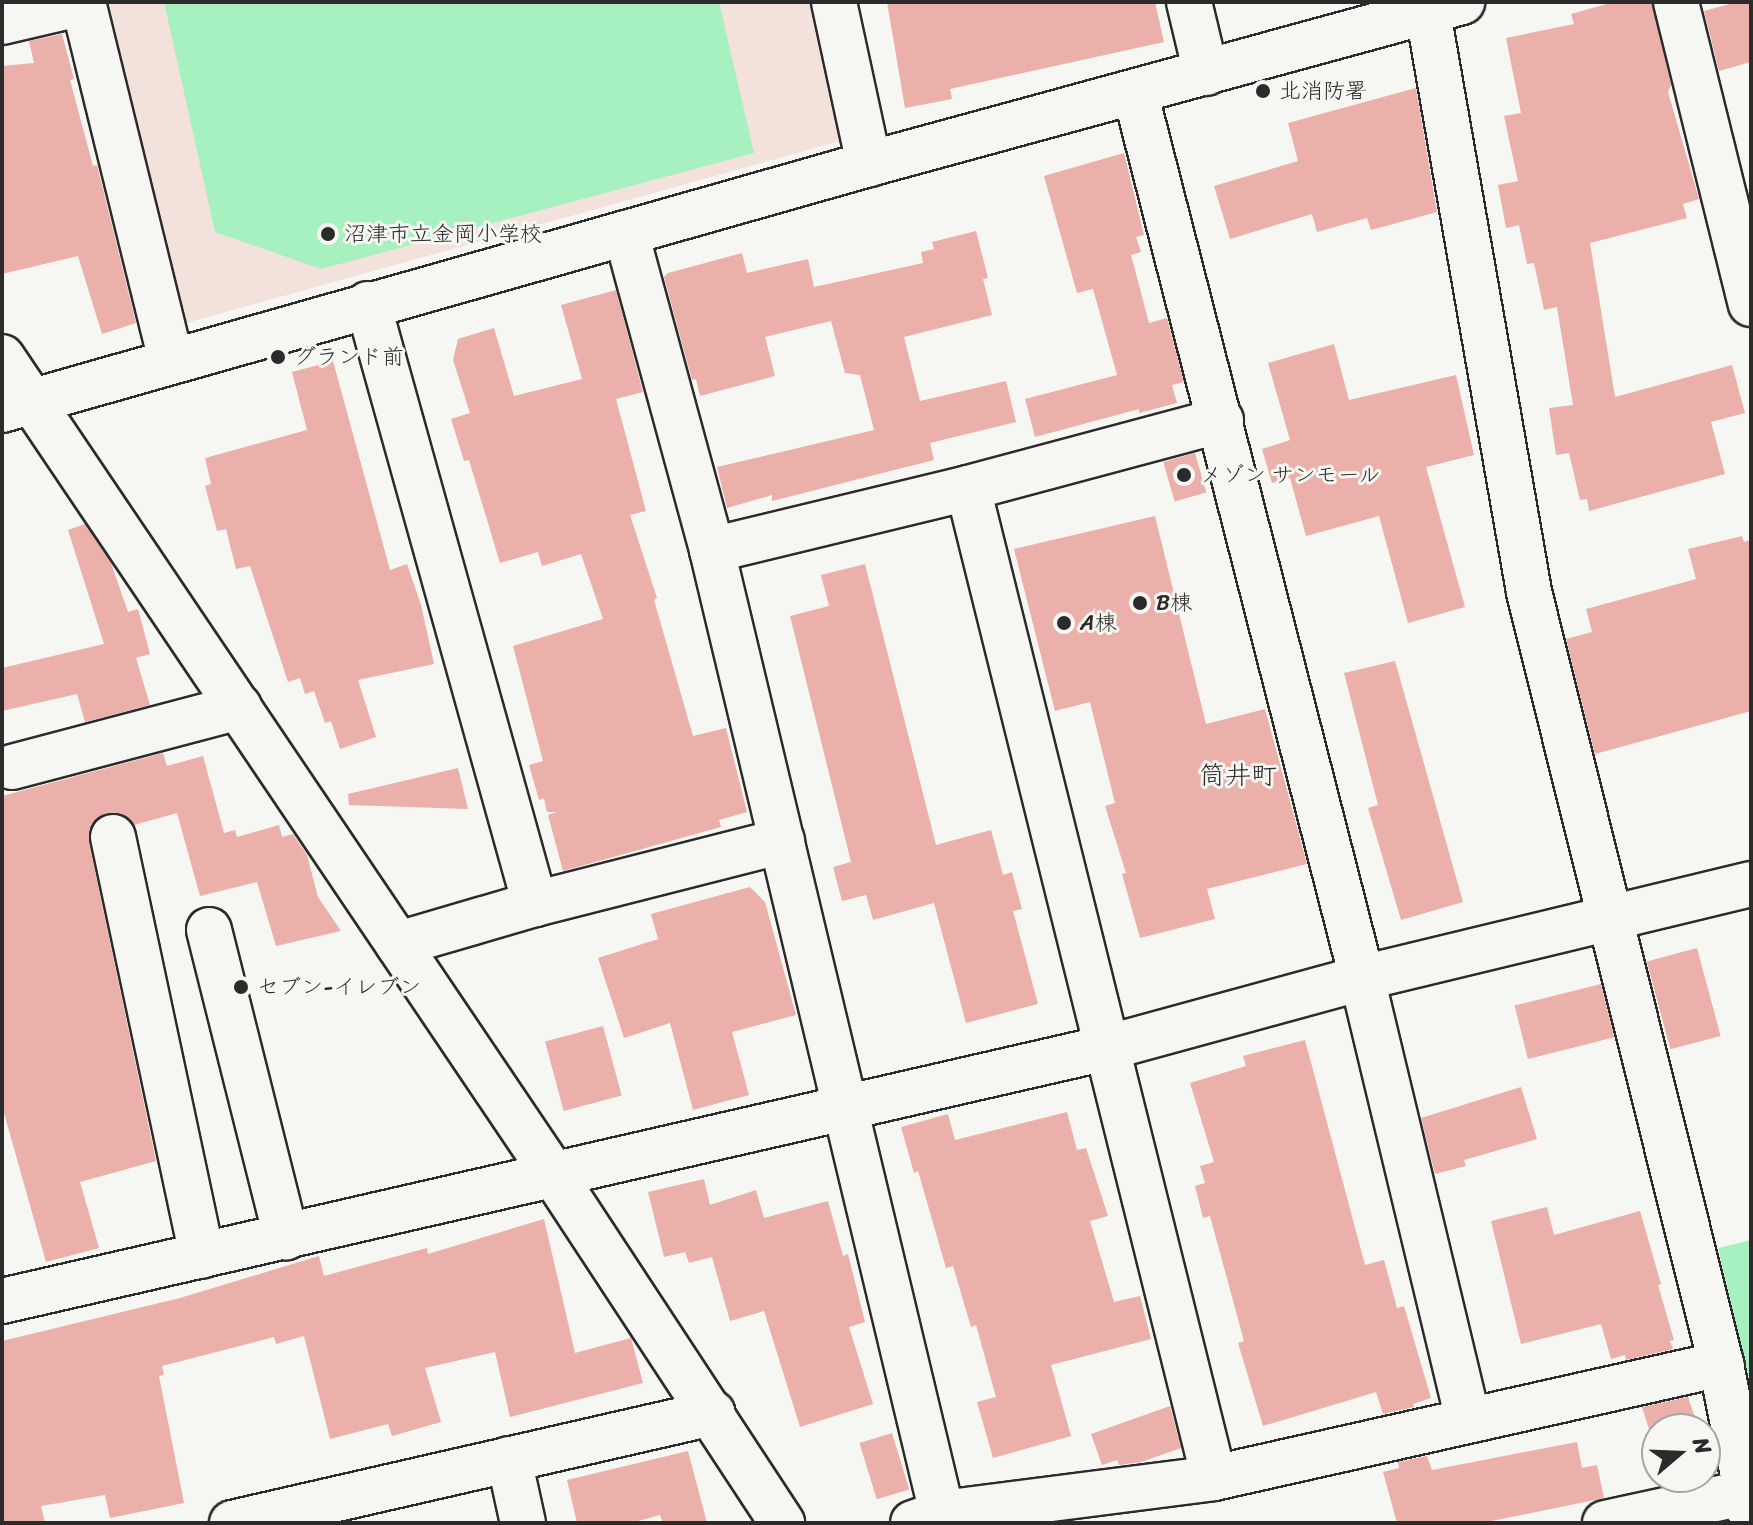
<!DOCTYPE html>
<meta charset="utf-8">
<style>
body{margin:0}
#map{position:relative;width:1753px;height:1525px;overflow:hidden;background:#f6f6f2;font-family:Sriracha,"Klee One",sans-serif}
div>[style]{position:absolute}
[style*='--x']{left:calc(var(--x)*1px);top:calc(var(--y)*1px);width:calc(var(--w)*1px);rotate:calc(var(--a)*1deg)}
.built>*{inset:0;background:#f3e1dc}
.green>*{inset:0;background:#a7f0bf}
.building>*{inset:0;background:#ebb0a9;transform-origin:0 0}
.roads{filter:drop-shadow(2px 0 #2b2b2b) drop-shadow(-2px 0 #2b2b2b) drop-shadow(0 2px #2b2b2b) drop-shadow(0 -2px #2b2b2b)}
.minor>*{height:44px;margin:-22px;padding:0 22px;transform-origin:22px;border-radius:22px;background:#f6f6f2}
.tertiary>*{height:44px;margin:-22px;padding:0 22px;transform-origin:22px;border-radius:22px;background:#f6f6f2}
.dots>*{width:22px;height:22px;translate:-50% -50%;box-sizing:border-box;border:4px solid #f6f6f2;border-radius:50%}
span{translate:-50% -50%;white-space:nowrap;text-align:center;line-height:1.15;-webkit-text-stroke:6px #f6f6f2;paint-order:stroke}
.poi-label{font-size:22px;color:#2b2b2b}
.left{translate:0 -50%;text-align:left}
.quarter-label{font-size:26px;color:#2b2b2b}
.frame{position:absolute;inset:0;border:4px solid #2b2b2b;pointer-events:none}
.north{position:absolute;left:1641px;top:1413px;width:80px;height:80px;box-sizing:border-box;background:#f6f6f2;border:2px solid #a5a5a2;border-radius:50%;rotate:71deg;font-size:22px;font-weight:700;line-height:32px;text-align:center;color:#2b2b2b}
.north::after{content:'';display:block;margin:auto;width:28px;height:36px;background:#2b2b2b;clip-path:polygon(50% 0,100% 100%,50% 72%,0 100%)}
</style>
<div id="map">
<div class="built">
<div style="clip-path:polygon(93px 2px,809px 2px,840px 141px,172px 327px)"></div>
</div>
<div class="green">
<div style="clip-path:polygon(164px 2px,719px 2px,754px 153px,321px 269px,215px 232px)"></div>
<div style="clip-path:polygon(1751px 1240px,1751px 1387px,1718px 1248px)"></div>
</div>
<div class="building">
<div style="clip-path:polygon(887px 2px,1155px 2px,1164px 42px,950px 89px,952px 99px,905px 108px)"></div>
<div style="clip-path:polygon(1614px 2px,1652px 2px,1671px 85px,1668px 92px,1699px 199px,1683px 204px,1687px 218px,1590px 243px,1615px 397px,1732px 365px,1745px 413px,1711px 422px,1725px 474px,1589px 511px,1587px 499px,1580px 500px,1569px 453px,1556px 455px,1549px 408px,1573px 405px,1557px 307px,1544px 310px,1534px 263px,1527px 264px,1519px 225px,1506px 228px,1498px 185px,1518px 181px,1504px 116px,1521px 113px,1506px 38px,1574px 24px,1571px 14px)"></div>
<div style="clip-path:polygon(1737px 2px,1751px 2px,1751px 62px,1719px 71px,1704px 11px)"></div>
<div style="clip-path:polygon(62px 34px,74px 79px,70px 80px,93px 166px,97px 165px,136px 323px,102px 334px,78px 256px,2px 274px,2px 66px,34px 63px,29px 41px)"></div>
<div style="clip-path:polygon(1416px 88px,1437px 212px,1371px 230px,1367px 218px,1317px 232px,1312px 214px,1230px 239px,1214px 186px,1298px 161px,1288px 123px)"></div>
<div style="clip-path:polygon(1124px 153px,1144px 235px,1136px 237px,1141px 252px,1131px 255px,1149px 323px,1167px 318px,1184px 382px,1172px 385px,1177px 403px,1139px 413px,1139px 409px,1035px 437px,1025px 399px,1117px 375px,1093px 289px,1077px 293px,1044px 176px)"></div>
<div style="clip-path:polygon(976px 231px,988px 278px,983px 279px,992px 315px,904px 337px,920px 401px,1006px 381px,1016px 422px,930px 443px,934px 460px,772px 501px,772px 495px,727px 508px,717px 467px,874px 430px,860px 375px,845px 373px,831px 321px,765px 337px,775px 376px,700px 396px,696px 379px,692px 380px,664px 277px,668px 273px,742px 253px,747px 273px,808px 259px,814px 287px,923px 263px,921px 252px,934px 249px,932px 242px)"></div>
<div style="clip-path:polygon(616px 290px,643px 392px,616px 399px,646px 511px,630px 515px,657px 598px,654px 600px,693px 736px,726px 728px,747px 812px,719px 820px,721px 827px,563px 871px,548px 815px,557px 812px,547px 812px,544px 798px,539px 800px,529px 765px,543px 761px,513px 646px,603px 619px,581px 554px,542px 566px,538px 552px,500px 563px,469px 460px,464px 461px,451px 419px,470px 413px,453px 360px,458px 339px,494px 328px,514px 396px,582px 379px,561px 305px)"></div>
<div style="clip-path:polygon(1334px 344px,1349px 400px,1456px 375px,1474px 455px,1426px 467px,1465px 607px,1408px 623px,1379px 516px,1306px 536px,1290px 478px,1272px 483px,1262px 449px,1290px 440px,1268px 363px)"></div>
<div style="clip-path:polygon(333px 361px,390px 570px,407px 564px,421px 605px,434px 664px,358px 680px,376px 737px,340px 749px,331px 721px,325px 723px,314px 691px,305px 694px,300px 678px,288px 682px,250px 566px,236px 569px,226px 529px,217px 531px,205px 486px,211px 484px,205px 458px,307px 430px,292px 372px)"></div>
<div style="left:1195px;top:453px;width:41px;height:33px;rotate:74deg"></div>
<div style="clip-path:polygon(1155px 516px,1206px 724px,1265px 709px,1307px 864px,1207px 889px,1215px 919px,1140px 938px,1122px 874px,1126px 873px,1105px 806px,1115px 803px,1090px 702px,1055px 711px,1014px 549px)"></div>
<div style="clip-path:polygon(85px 524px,111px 563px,128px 612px,138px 609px,150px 654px,136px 658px,150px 705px,85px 722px,77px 694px,2px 711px,2px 668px,104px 644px,68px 530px)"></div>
<div style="clip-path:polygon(1742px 536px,1744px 542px,1751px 540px,1751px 711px,1595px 754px,1566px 639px,1592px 632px,1586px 609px,1696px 579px,1688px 549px)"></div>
<div style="clip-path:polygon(865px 564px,936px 845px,991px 830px,1003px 875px,1012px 872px,1022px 909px,1013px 911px,1038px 1004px,966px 1023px,934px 903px,873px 920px,866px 895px,842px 901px,833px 867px,851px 862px,790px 616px,829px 606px,821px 575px)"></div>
<div style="clip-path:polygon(1395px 661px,1463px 902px,1401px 920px,1368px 808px,1378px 805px,1344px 673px)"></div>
<div style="clip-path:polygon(163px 753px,167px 766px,203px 756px,224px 833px,235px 830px,237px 837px,279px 825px,282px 837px,293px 834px,307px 855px,318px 897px,341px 931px,276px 946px,257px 882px,200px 896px,177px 813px,134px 825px,120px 813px,107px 813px,96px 819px,89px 830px,89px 842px,156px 1161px,80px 1182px,99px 1248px,46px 1262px,2px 1106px,2px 796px)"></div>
<div style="clip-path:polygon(458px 768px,468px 809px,349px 805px,348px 794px)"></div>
<div style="clip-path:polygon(750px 887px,765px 902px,796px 1015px,732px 1032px,749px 1095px,693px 1110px,670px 1023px,624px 1038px,598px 958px,658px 939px,651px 914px)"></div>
<div style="left:1697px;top:948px;width:91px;height:52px;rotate:75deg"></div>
<div style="left:1601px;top:984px;width:55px;height:89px;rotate:76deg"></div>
<div style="left:603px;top:1026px;width:72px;height:60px;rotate:75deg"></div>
<div style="clip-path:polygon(1305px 1040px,1365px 1265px,1384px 1260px,1397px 1308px,1404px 1306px,1431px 1398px,1413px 1404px,1414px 1407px,1383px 1414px,1376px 1392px,1263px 1426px,1238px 1343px,1244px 1341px,1210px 1216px,1203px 1218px,1195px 1186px,1205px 1183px,1200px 1166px,1214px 1162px,1190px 1083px,1246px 1066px,1243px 1056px)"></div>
<div style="clip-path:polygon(1521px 1087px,1537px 1139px,1464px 1160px,1466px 1166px,1435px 1174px,1421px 1118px)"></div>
<div style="clip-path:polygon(1067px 1112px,1077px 1150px,1086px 1148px,1108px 1216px,1090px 1221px,1114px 1302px,1140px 1296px,1151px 1339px,1051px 1365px,1071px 1436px,993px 1458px,977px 1402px,996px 1397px,976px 1325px,971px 1327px,953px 1266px,946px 1268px,918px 1171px,914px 1173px,901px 1127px,948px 1114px,955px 1140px)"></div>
<div style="clip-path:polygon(704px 1179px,710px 1205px,756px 1190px,764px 1218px,828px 1201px,843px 1256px,848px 1254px,865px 1322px,849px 1327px,873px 1404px,800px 1427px,764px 1311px,730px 1321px,712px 1257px,689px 1263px,685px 1252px,664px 1257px,648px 1192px)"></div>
<div style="clip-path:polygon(1547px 1207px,1554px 1235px,1640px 1211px,1661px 1284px,1658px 1285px,1674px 1340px,1670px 1341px,1673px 1349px,1626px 1360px,1625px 1355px,1611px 1359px,1601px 1324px,1521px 1344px,1491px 1221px)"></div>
<div style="clip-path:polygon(544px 1219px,575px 1353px,631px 1338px,643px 1383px,510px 1417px,495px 1352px,425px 1368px,441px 1422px,392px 1436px,388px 1424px,330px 1439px,304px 1336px,276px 1344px,274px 1337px,162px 1366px,164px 1375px,159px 1376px,184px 1503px,110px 1518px,105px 1495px,41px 1506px,45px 1523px,2px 1523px,2px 1341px,180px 1298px,319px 1256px,324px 1276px,427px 1248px,428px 1254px)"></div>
<div style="clip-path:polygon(1688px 1397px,1699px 1429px,1657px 1429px,1657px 1442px,1653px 1442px,1642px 1407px)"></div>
<div style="clip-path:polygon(1170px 1406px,1181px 1448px,1141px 1462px,1119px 1465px,1117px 1460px,1102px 1465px,1091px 1434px)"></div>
<div style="left:892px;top:1433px;width:59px;height:34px;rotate:73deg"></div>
<div style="clip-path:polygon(1710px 1435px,1717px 1473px,1705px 1476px,1705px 1436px)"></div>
<div style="clip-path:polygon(1577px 1442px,1582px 1468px,1597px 1465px,1604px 1498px,1482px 1523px,1397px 1523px,1383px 1472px,1399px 1468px,1398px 1462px,1427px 1456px,1432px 1470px)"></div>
<div style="clip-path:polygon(688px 1451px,707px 1523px,663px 1523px,660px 1515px,631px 1523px,577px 1523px,567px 1480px)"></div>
</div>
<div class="roads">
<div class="minor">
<div style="--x:83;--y:2;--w:370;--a:76.2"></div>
<div style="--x:834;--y:2;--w:166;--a:77.8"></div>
<div style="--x:1189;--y:2;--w:73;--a:76.5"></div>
<div style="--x:1676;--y:2;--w:311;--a:76.1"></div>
<div style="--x:1428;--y:13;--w:588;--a:80.1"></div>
<div style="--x:1529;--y:592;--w:796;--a:76.03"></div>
<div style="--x:1721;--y:1364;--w:154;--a:78.8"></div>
<div style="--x:2;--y:22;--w:83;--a:-13.2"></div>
<div style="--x:1135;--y:92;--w:915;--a:75.63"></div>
<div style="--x:1362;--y:978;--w:454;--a:76.5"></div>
<div style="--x:626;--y:233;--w:328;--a:74.8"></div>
<div style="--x:712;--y:550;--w:990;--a:76.57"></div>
<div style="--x:368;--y:304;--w:623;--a:74.45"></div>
<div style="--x:2;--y:357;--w:989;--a:56"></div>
<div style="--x:555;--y:1177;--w:414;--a:56.7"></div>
<div style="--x:968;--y:488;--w:1020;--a:76.05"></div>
<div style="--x:712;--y:550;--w:263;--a:-13.6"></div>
<div style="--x:968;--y:488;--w:262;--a:-15"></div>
<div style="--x:12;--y:767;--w:235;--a:-14.8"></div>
<div style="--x:113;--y:837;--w:428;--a:78"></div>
<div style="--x:209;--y:930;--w:317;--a:75.9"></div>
<div style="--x:398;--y:944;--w:143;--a:-16.3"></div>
<div style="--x:535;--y:904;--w:255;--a:-14.3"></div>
<div style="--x:2;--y:1301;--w:1133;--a:-12.91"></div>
<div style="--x:1106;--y:1048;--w:265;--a:-15.3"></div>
<div style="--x:1362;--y:978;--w:400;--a:-13.6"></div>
<div style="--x:509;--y:1459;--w:66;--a:77.7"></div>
<div style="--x:232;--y:1523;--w:493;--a:-12.9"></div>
<div style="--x:913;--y:1523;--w:31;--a:-19"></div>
<div style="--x:942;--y:1513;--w:274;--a:-7.3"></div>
<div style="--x:1214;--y:1478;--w:520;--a:-12.67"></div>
<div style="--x:1605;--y:1523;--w:142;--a:-12.2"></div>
</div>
<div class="tertiary">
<div style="--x:2;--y:410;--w:901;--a:-15.84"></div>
<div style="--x:869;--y:164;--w:615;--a:-15.28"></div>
</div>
</div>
<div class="dots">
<div style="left:1263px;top:91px;background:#2b2b2b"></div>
<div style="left:328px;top:234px;background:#2b2b2b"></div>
<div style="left:278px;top:357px;background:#2b2b2b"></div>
<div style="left:1184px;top:475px;background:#2b2b2b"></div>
<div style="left:1140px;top:603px;background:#2b2b2b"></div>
<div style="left:1064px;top:623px;background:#2b2b2b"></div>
<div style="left:241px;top:987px;background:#2b2b2b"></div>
</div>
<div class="poi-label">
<span class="left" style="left:1279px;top:91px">北消防署</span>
<span class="left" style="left:344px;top:234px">沼津市立金岡小学校</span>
<span class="left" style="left:294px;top:357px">グランド前</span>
<span class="left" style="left:1200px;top:475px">メゾン サンモール</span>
<span class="left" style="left:1156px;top:603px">B棟</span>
<span class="left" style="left:1080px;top:623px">A棟</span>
<span class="left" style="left:257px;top:987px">セブン-イレブン</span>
</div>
<div class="quarter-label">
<span style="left:1238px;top:776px">筒井町</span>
</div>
<div class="frame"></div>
<div class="north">N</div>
</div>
